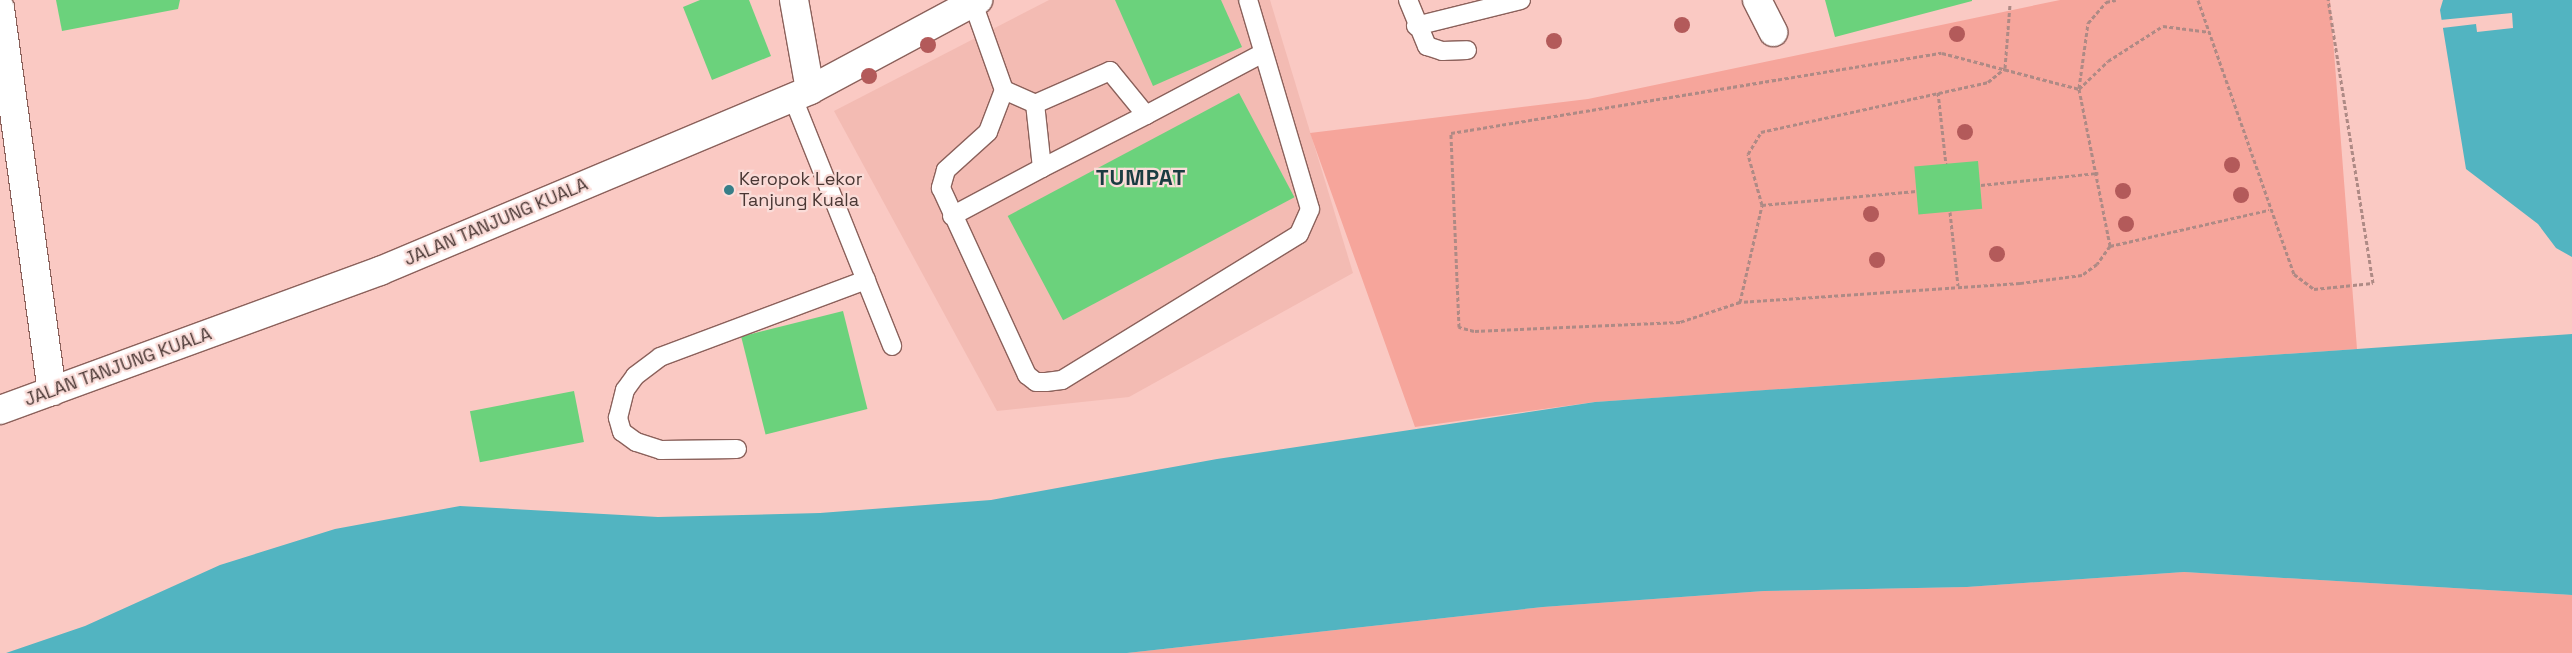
<!DOCTYPE html>
<style>
body{margin:0}
#map{position:relative;width:2572px;height:653px;overflow:hidden;background:#fac9c3;font-family:"Space Grotesk",sans-serif}
div>[style]{position:absolute}
[style*='--x']{left:calc(var(--x)*1px);top:calc(var(--y)*1px);width:calc(var(--w)*1px);rotate:calc(var(--a)*1deg)}
.built>*{inset:0;background:#f3bbb3}
.green>*{inset:0;background:#f6a59b}
.water>*{inset:0;background:#52b4c1}
.pier>*{inset:0;background:#fac9c3}
.building>*{inset:0;background:#6bd27c;transform-origin:0 0}
.path>*{height:3px;margin-top:-1.5px;transform-origin:0;background:repeating-linear-gradient(90deg,#ae8a85 0 4px,transparent 0 6.5px)}
.roads{filter:drop-shadow(1px 0 #8b615b) drop-shadow(-1px 0 #8b615b) drop-shadow(0 1px #8b615b) drop-shadow(0 -1px #8b615b)}
.service>*{height:18px;margin:-9px;padding:0 9px;transform-origin:9px;border-radius:9px;background:#fff}
.minor>*{height:28px;margin:-14px;padding:0 14px;transform-origin:14px;border-radius:14px;background:#fff}
.trees>*{width:16px;height:16px;margin:-8px;border-radius:50%;background:#b35a5a}
.dots>*{width:14px;height:14px;translate:-50% -50%;box-sizing:border-box;border:2px solid #fadcd8;border-radius:50%}
span{translate:-50% -50%;white-space:nowrap;text-align:center;line-height:1.15;-webkit-text-stroke:4.5px #fadcd8;paint-order:stroke}
.poi-label{font-size:18px;color:#4a3734}
.left{translate:0 -50%;text-align:left}
.street-label{font-size:18px;color:#4a3734}
.district-label{font-size:22px;color:#1a3c41;font-weight:700;letter-spacing:1px}
</style>
<div id="map">
<div class="built">
<div style="clip-path:polygon(1049px 0,1270px 0,1353px 273px,1129px 397px,997px 411px,834px 111px)"></div>
</div>
<div class="green">
<div style="clip-path:polygon(2060px 0,2330px 0,2357px 349px,1595px 402px,1415px 427px,1310px 133px,1588px 99px)"></div>
<div style="clip-path:polygon(2184px 572px,2572px 595px,2572px 653px,1127px 653px,1543px 607px,1764px 591px,1967px 587px)"></div>
</div>
<div class="water">
<div style="clip-path:polygon(2443px 0,2572px 0,2572px 257px,2556px 248px,2538px 224px,2466px 169px,2440px 10px)"></div>
<div style="clip-path:polygon(2572px 334px,2572px 595px,2184px 572px,1967px 587px,1764px 591px,1543px 607px,1127px 653px,6px 653px,85px 626px,220px 565px,335px 529px,460px 506px,658px 517px,820px 513px,991px 500px,1217px 459px,1595px 402px)"></div>
</div>
<div class="pier">
<div style="clip-path:polygon(2512px 13px,2513px 28px,2477px 32px,2476px 24px,2442px 28px,2440px 20px)"></div>
</div>
<div class="building">
<div style="clip-path:polygon(56px 0,180px 0,178px 9px,62px 31px)"></div>
<div style="clip-path:polygon(700px 0,749px 0,771px 56px,712px 80px,683px 7px)"></div>
<div style="clip-path:polygon(1115px 0,1221px 0,1242px 47px,1153px 86px)"></div>
<div style="clip-path:polygon(1825px 0,1972px 0,1972px 1px,1835px 37px)"></div>
<div style="left:1239px;top:93px;width:118px;height:262px;rotate:62deg"></div>
<div style="left:1978px;top:161px;width:48px;height:64px;rotate:85deg"></div>
<div style="left:843px;top:311px;width:101px;height:105px;rotate:76deg"></div>
<div style="left:574px;top:391px;width:52px;height:106px;rotate:79deg"></div>
</div>
<div class="path">
<div style="--x:2198;--y:0;--w:290;--a:70.7"></div>
<div style="--x:2294;--y:274;--w:25;--a:37"></div>
<div style="--x:2314;--y:289;--w:59;--a:-5.8"></div>
<div style="--x:2373;--y:283;--w:287;--a:-99"></div>
<div style="--x:1942;--y:53;--w:142;--a:14.7"></div>
<div style="--x:2079;--y:89;--w:160;--a:78.8"></div>
<div style="--x:2110;--y:246;--w:22;--a:126"></div>
<div style="--x:2097;--y:264;--w:19;--a:144"></div>
<div style="--x:2082;--y:275;--w:63;--a:172.6"></div>
<div style="--x:2020;--y:283;--w:281;--a:176.1"></div>
<div style="--x:1740;--y:302;--w:63;--a:161.6"></div>
<div style="--x:1680;--y:322;--w:206;--a:177.5"></div>
<div style="--x:1474;--y:331;--w:16;--a:-165"></div>
<div style="--x:1459;--y:327;--w:194;--a:-92.4"></div>
<div style="--x:1451;--y:133;--w:497;--a:-9.3"></div>
<div style="--x:2079;--y:88;--w:66;--a:-82.1"></div>
<div style="--x:2088;--y:23;--w:28;--a:-49"></div>
<div style="--x:2106;--y:2;--w:10;--a:-11"></div>
<div style="--x:2079;--y:89;--w:40;--a:-44"></div>
<div style="--x:2108;--y:61;--w:65;--a:-32.5"></div>
<div style="--x:2163;--y:26;--w:47;--a:7.3"></div>
<div style="--x:1938;--y:92;--w:72;--a:83.7"></div>
<div style="--x:1981;--y:185;--w:118;--a:-5.9"></div>
<div style="--x:1762;--y:205;--w:155;--a:-5.2"></div>
<div style="--x:1950;--y:212;--w:74;--a:83.8"></div>
<div style="--x:2110;--y:246;--w:163;--a:-12.8"></div>
<div style="--x:1740;--y:302;--w:99;--a:-77.2"></div>
<div style="--x:1762;--y:205;--w:53;--a:-105.4"></div>
<div style="--x:1748;--y:154;--w:26;--a:-59"></div>
<div style="--x:1761;--y:132;--w:232;--a:-12.4"></div>
<div style="--x:1988;--y:82;--w:22;--a:-39"></div>
<div style="--x:2005;--y:68;--w:64;--a:-85.5"></div>
</div>
<div class="roads">
<div class="service">
<div style="--x:1408;--y:0;--w:50;--a:67.6"></div>
<div style="--x:1427;--y:46;--w:16;--a:18"></div>
<div style="--x:1442;--y:51;--w:25;--a:-2"></div>
<div style="--x:973;--y:3;--w:92;--a:70.4"></div>
<div style="--x:1004;--y:90;--w:45;--a:110.9"></div>
<div style="--x:988;--y:132;--w:57;--a:137.9"></div>
<div style="--x:946;--y:170;--w:19;--a:106"></div>
<div style="--x:941;--y:188;--w:206;--a:65.3"></div>
<div style="--x:1027;--y:375;--w:11;--a:38"></div>
<div style="--x:1036;--y:382;--w:10;--a:0"></div>
<div style="--x:1046;--y:382;--w:16;--a:-7"></div>
<div style="--x:1062;--y:380;--w:278;--a:-31.6"></div>
<div style="--x:1299;--y:234;--w:27;--a:-66"></div>
<div style="--x:1310;--y:209;--w:218;--a:-106.5"></div>
<div style="--x:1416;--y:26;--w:108;--a:-13.9"></div>
<div style="--x:1004;--y:90;--w:34;--a:24"></div>
<div style="--x:1035;--y:104;--w:82;--a:-23.7"></div>
<div style="--x:1110;--y:71;--w:57;--a:50.7"></div>
<div style="--x:1146;--y:115;--w:132;--a:-27.9"></div>
<div style="--x:793;--y:98;--w:267;--a:68.2"></div>
<div style="--x:1042;--y:168;--w:117;--a:-27"></div>
<div style="--x:952;--y:216;--w:102;--a:-28.1"></div>
<div style="--x:1042;--y:168;--w:64;--a:-96.2"></div>
<div style="--x:737;--y:449;--w:76;--a:179.2"></div>
<div style="--x:661;--y:450;--w:26;--a:-162"></div>
<div style="--x:636;--y:442;--w:17;--a:-144"></div>
<div style="--x:622;--y:432;--w:15;--a:-106"></div>
<div style="--x:618;--y:418;--w:29;--a:-76"></div>
<div style="--x:625;--y:390;--w:17;--a:-54"></div>
<div style="--x:635;--y:376;--w:31;--a:-37"></div>
<div style="--x:660;--y:357;--w:220;--a:-20.5"></div>
</div>
<div class="minor">
<div style="--x:794;--y:0;--w:91;--a:79.9"></div>
<div style="--x:1757;--y:0;--w:36;--a:63"></div>
<div style="--x:0;--y:8;--w:387;--a:82.3"></div>
<div style="--x:0;--y:410;--w:405;--a:-20.1"></div>
<div style="--x:380;--y:271;--w:467;--a:-22.8"></div>
<div style="--x:810;--y:90;--w:191;--a:-28.2"></div>
</div>
</div>
<div class="trees">
<div style="left:1682px;top:25px"></div>
<div style="left:1957px;top:34px"></div>
<div style="left:1554px;top:41px"></div>
<div style="left:928px;top:45px"></div>
<div style="left:869px;top:76px"></div>
<div style="left:1965px;top:132px"></div>
<div style="left:2232px;top:165px"></div>
<div style="left:2123px;top:191px"></div>
<div style="left:2241px;top:195px"></div>
<div style="left:1871px;top:214px"></div>
<div style="left:2126px;top:224px"></div>
<div style="left:1997px;top:254px"></div>
<div style="left:1877px;top:260px"></div>
</div>
<div class="dots">
<div style="left:729px;top:190px;background:#377e88"></div>
</div>
<div class="poi-label">
<span class="left" style="left:739px;top:190px">Keropok Lekor<br>Tanjung Kuala</span>
</div>
<div class="street-label">
<span style="left:496px;top:222px;rotate:-23deg">JALAN TANJUNG KUALA</span>
<span style="left:118px;top:367px;rotate:-20deg">JALAN TANJUNG KUALA</span>
</div>
<div class="district-label">
<span style="left:1141px;top:178px">TUMPAT</span>
</div>
</div>
